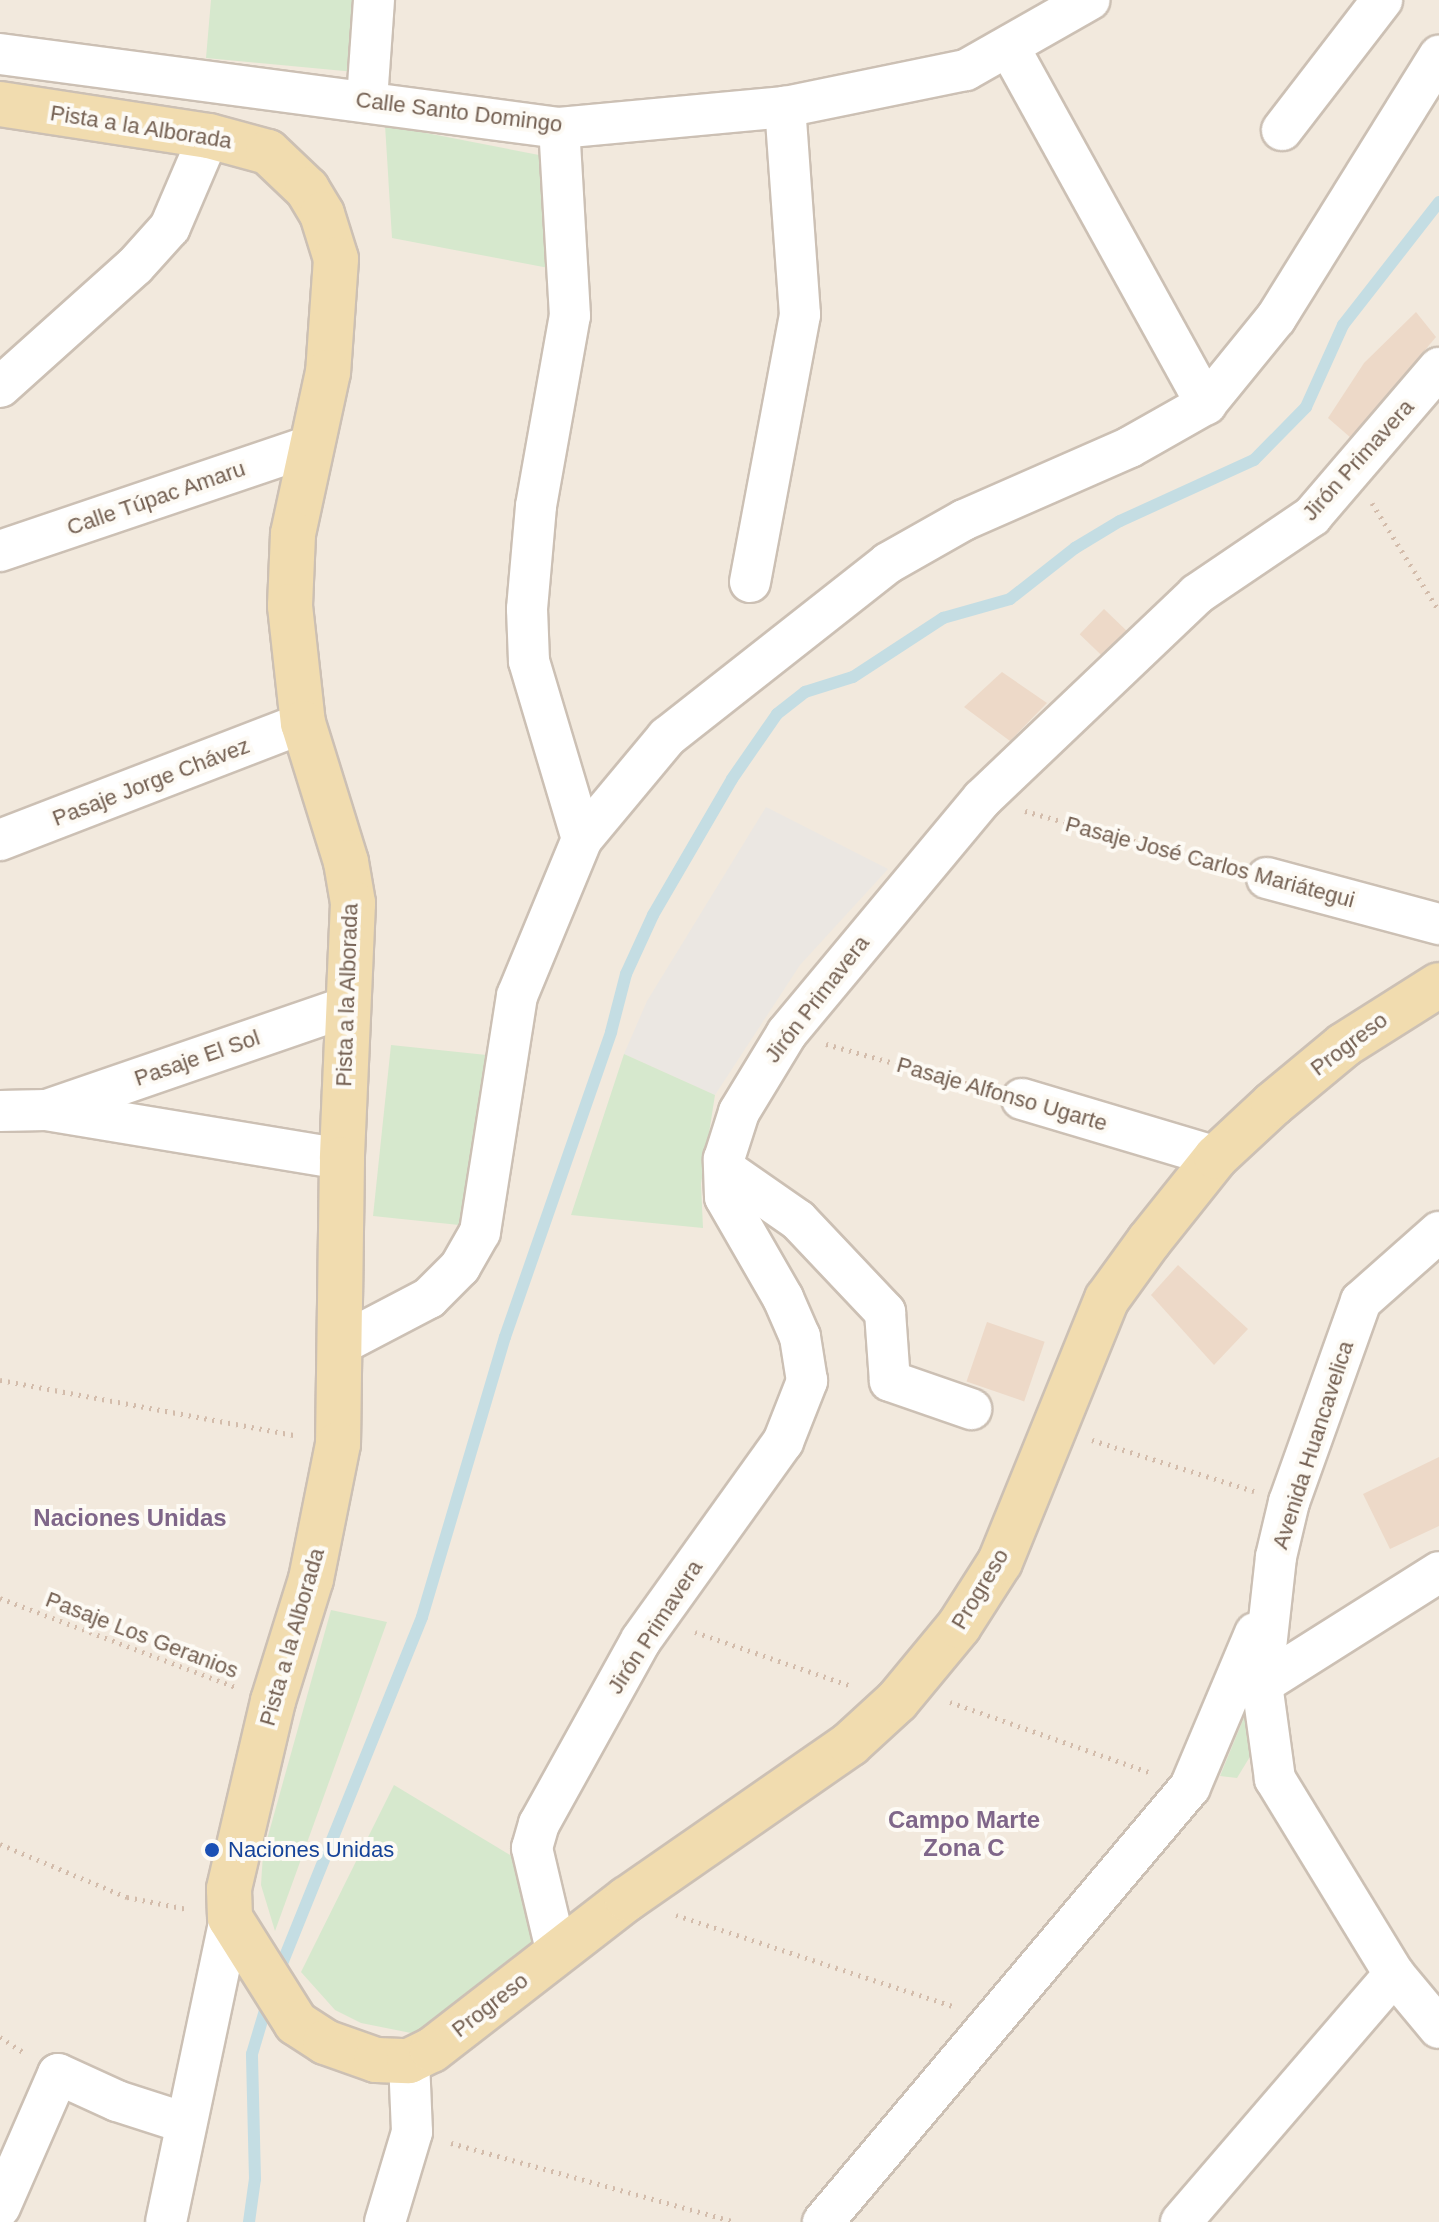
<!DOCTYPE html>
<meta charset="utf-8">
<style>
body{margin:0}
#map{position:relative;width:1439px;height:2222px;overflow:hidden;background:#fbf6ee;font-family:Helvetica,sans-serif}
div>[style]{position:absolute}
[style*='--x']{left:calc(var(--x)*1px);top:calc(var(--y)*1px);width:calc(var(--w)*1px);rotate:calc(var(--a)*1deg)}
.residential>*{inset:0;background:#f2e9dd;transform-origin:0 0}
.industrial>*{inset:0;background:#ebe7e2}
.green>*{inset:0;background:#d6e8cd;transform-origin:0 0}
.stream>*{height:12px;margin:-6px;padding:0 6px;transform-origin:6px;border-radius:6px;background:#c4dde3}
.building>*{inset:0;background:#edd9c8;transform-origin:0 0}
.path>*{height:5px;margin-top:-2.5px;transform-origin:0;background:repeating-linear-gradient(90deg,#d3bcab 0 2px,transparent 0 8px)}
.roads{filter:drop-shadow(2px 0 #ccc0b4) drop-shadow(-2px 0 #ccc0b4) drop-shadow(0 2px #ccc0b4) drop-shadow(0 -2px #ccc0b4)}
.minor>*{height:40px;margin:-20px;padding:0 20px;transform-origin:20px;border-radius:20px;background:#fff}
.major>*{height:44px;margin:-22px;padding:0 22px;transform-origin:22px;border-radius:22px;background:#f1dcaf}
.dots>*{width:22px;height:22px;translate:-50% -50%;box-sizing:border-box;border:4px solid #fdfaf4;border-radius:50%}
span{translate:-50% -50%;white-space:nowrap;text-align:center;line-height:1.15;-webkit-text-stroke:8px #fdfaf4;paint-order:stroke}
.street-label{font-size:22px;color:#746052}
.transit-label{font-size:22px;color:#164399}
.left{translate:0 -50%;text-align:left}
.neighbourhood-label{font-size:24px;color:#7f6689;font-weight:700}
</style>
<div id="map">
<div class="residential">
<div style="left:0;top:0;width:1439px;height:2222px"></div>
</div>
<div class="industrial">
<div style="clip-path:polygon(766px 807px,888px 869px,800px 965px,715px 1095px,624px 1054px,647px 1001px)"></div>
</div>
<div class="green">
<div style="clip-path:polygon(211px 0,362px 0,355px 72px,206px 58px)"></div>
<div style="clip-path:polygon(385px 125px,539px 155px,554px 269px,392px 238px)"></div>
<div style="left:391px;top:1045px;width:101px;height:172px;rotate:6deg"></div>
<div style="clip-path:polygon(624px 1054px,715px 1095px,701px 1184px,703px 1228px,571px 1215px)"></div>
<div style="clip-path:polygon(331px 1610px,387px 1622px,275px 1931px,261px 1885px,263px 1854px)"></div>
<div style="clip-path:polygon(1245px 1715px,1254px 1750px,1237px 1778px,1220px 1776px)"></div>
<div style="clip-path:polygon(394px 1785px,515px 1858px,539px 1942px,421px 2035px,361px 2023px,335px 2010px,301px 1972px)"></div>
</div>
<div class="stream">
<div style="--x:277;--y:1976;--w:387;--a:-68"></div>
<div style="--x:422;--y:1617;--w:292;--a:-73.5"></div>
<div style="--x:505;--y:1337;--w:323;--a:-70.8"></div>
<div style="--x:611;--y:1032;--w:60;--a:-75.5"></div>
<div style="--x:626;--y:974;--w:65;--a:-65.4"></div>
<div style="--x:653;--y:915;--w:157;--a:-59.8"></div>
<div style="--x:732;--y:779;--w:79;--a:-55.3"></div>
<div style="--x:777;--y:714;--w:36;--a:-38"></div>
<div style="--x:805;--y:692;--w:50;--a:-17.4"></div>
<div style="--x:853;--y:677;--w:108;--a:-33.2"></div>
<div style="--x:943;--y:618;--w:70;--a:-15.8"></div>
<div style="--x:1010;--y:599;--w:83;--a:-38.1"></div>
<div style="--x:1075;--y:548;--w:52;--a:-31"></div>
<div style="--x:1120;--y:521;--w:147;--a:-24.5"></div>
<div style="--x:1254;--y:460;--w:74;--a:-45.5"></div>
<div style="--x:1306;--y:407;--w:90;--a:-65.7"></div>
<div style="--x:1343;--y:325;--w:156;--a:-52"></div>
<div style="--x:249;--y:2222;--w:43;--a:-82.1"></div>
<div style="--x:255;--y:2179;--w:125;--a:-91.4"></div>
<div style="--x:252;--y:2054;--w:59;--a:-73.4"></div>
</div>
<div class="building">
<div style="clip-path:polygon(1416px 312px,1436px 337px,1351px 438px,1328px 418px,1364px 363px)"></div>
<div style="left:1104px;top:609px;width:35px;height:35px;rotate:44deg"></div>
<div style="clip-path:polygon(1002px 672px,1047px 703px,1010px 741px,964px 707px)"></div>
<div style="clip-path:polygon(1178px 1265px,1248px 1329px,1214px 1365px,1151px 1295px)"></div>
<div style="left:987px;top:1322px;width:61px;height:63px;rotate:19deg"></div>
<div style="clip-path:polygon(1439px 1457px,1439px 1526px,1390px 1549px,1363px 1494px)"></div>
</div>
<div class="path">
<div style="--x:1372;--y:503;--w:127;--a:58.2"></div>
<div style="--x:1025;--y:811;--w:214;--a:15.5"></div>
<div style="--x:826;--y:1044;--w:166;--a:15.7"></div>
<div style="--x:0;--y:1380;--w:303;--a:10.6"></div>
<div style="--x:1092;--y:1440;--w:170;--a:17.5"></div>
<div style="--x:0;--y:1598;--w:251;--a:20.7"></div>
<div style="--x:695;--y:1632;--w:166;--a:19"></div>
<div style="--x:950;--y:1702;--w:214;--a:19.4"></div>
<div style="--x:0;--y:1844;--w:138;--a:22.7"></div>
<div style="--x:127;--y:1897;--w:61;--a:11.3"></div>
<div style="--x:676;--y:1915;--w:294;--a:18.2"></div>
<div style="--x:0;--y:2037;--w:31;--a:33"></div>
<div style="--x:451;--y:2143;--w:295;--a:15.5"></div>
</div>
<div class="roads">
<div class="minor">
<div style="--x:1010;--y:49;--w:406;--a:61.1"></div>
<div style="--x:0;--y:54;--w:564;--a:7.54"></div>
<div style="--x:559;--y:128;--w:227;--a:-5.3"></div>
<div style="--x:785;--y:107;--w:185;--a:-11.6"></div>
<div style="--x:966;--y:70;--w:142;--a:-29.6"></div>
<div style="--x:367;--y:100;--w:100;--a:-86"></div>
<div style="--x:1282;--y:130;--w:164;--a:-52.4"></div>
<div style="--x:0;--y:387;--w:181;--a:-41.9"></div>
<div style="--x:135;--y:266;--w:52;--a:-48.1"></div>
<div style="--x:170;--y:227;--w:99;--a:-66.8"></div>
<div style="--x:0;--y:551;--w:330;--a:-18.7"></div>
<div style="--x:750;--y:582;--w:272;--a:-79.4"></div>
<div style="--x:800;--y:315;--w:209;--a:-94.1"></div>
<div style="--x:582;--y:839;--w:133;--a:-50.2"></div>
<div style="--x:667;--y:737;--w:281;--a:-38.2"></div>
<div style="--x:888;--y:563;--w:87;--a:-29.5"></div>
<div style="--x:964;--y:520;--w:181;--a:-23.7"></div>
<div style="--x:1130;--y:447;--w:87;--a:-29.5"></div>
<div style="--x:1206;--y:404;--w:111;--a:-50.9"></div>
<div style="--x:1276;--y:318;--w:309;--a:-58.1"></div>
<div style="--x:0;--y:840;--w:325;--a:-21.1"></div>
<div style="--x:1267;--y:878;--w:178;--a:15"></div>
<div style="--x:1022;--y:1099;--w:202;--a:16.6"></div>
<div style="--x:50;--y:1109;--w:316;--a:-19"></div>
<div style="--x:0;--y:1111;--w:46;--a:-1.2"></div>
<div style="--x:46;--y:1110;--w:300;--a:9.4"></div>
<div style="--x:726;--y:1170;--w:88;--a:34.8"></div>
<div style="--x:798;--y:1220;--w:127;--a:46.6"></div>
<div style="--x:885;--y:1312;--w:69;--a:85.9"></div>
<div style="--x:890;--y:1381;--w:86;--a:19.1"></div>
<div style="--x:1439;--y:1232;--w:104;--a:138.5"></div>
<div style="--x:1361;--y:1301;--w:214;--a:109.7"></div>
<div style="--x:1289;--y:1502;--w:57;--a:103.3"></div>
<div style="--x:1276;--y:1557;--w:128;--a:96.3"></div>
<div style="--x:1262;--y:1684;--w:96;--a:82.2"></div>
<div style="--x:1275;--y:1779;--w:228;--a:58.6"></div>
<div style="--x:1394;--y:1974;--w:70;--a:50.2"></div>
<div style="--x:343;--y:1343;--w:97;--a:-27.6"></div>
<div style="--x:429;--y:1298;--w:44;--a:-45"></div>
<div style="--x:460;--y:1267;--w:40;--a:-60.3"></div>
<div style="--x:480;--y:1232;--w:239;--a:-81.1"></div>
<div style="--x:517;--y:996;--w:170;--a:-67.5"></div>
<div style="--x:582;--y:839;--w:186;--a:-106.6"></div>
<div style="--x:529;--y:661;--w:52;--a:-92.2"></div>
<div style="--x:527;--y:609;--w:103;--a:-85"></div>
<div style="--x:536;--y:506;--w:193;--a:-79.9"></div>
<div style="--x:570;--y:316;--w:188;--a:-93.3"></div>
<div style="--x:1262;--y:1684;--w:209;--a:-32.3"></div>
<div style="--x:557;--y:1954;--w:109;--a:-103.3"></div>
<div style="--x:532;--y:1848;--w:25;--a:-74"></div>
<div style="--x:539;--y:1824;--w:210;--a:-61"></div>
<div style="--x:641;--y:1640;--w:244;--a:-54.4"></div>
<div style="--x:783;--y:1442;--w:66;--a:-68.5"></div>
<div style="--x:807;--y:1381;--w:45;--a:-99"></div>
<div style="--x:800;--y:1337;--w:43;--a:-113.6"></div>
<div style="--x:783;--y:1298;--w:116;--a:-119.9"></div>
<div style="--x:725;--y:1197;--w:38;--a:-92"></div>
<div style="--x:724;--y:1159;--w:49;--a:-72.3"></div>
<div style="--x:739;--y:1112;--w:92;--a:-58.7"></div>
<div style="--x:787;--y:1033;--w:305;--a:-50.2"></div>
<div style="--x:982;--y:799;--w:297;--a:-43.6"></div>
<div style="--x:1197;--y:594;--w:139;--a:-34.1"></div>
<div style="--x:1312;--y:516;--w:195;--a:-49.4"></div>
<div style="--x:0;--y:2207;--w:145;--a:-66.4"></div>
<div style="--x:58;--y:2074;--w:65;--a:24.6"></div>
<div style="--x:117;--y:2101;--w:71;--a:17.9"></div>
<div style="--x:166;--y:2222;--w:311;--a:-78.1"></div>
<div style="--x:385;--y:2222;--w:94;--a:-73.3"></div>
<div style="--x:412;--y:2132;--w:71;--a:-92.4"></div>
<div style="--x:823;--y:2222;--w:569;--a:-49.85"></div>
<div style="--x:1190;--y:1787;--w:167;--a:-67.1"></div>
<div style="--x:1181;--y:2222;--w:327;--a:-49.3"></div>
</div>
<div class="major">
<div style="--x:0;--y:104;--w:211;--a:8.7"></div>
<div style="--x:209;--y:136;--w:61;--a:15.2"></div>
<div style="--x:268;--y:152;--w:54;--a:43.5"></div>
<div style="--x:307;--y:189;--w:29;--a:59"></div>
<div style="--x:322;--y:214;--w:47;--a:72.7"></div>
<div style="--x:336;--y:259;--w:113;--a:94"></div>
<div style="--x:328;--y:372;--w:166;--a:102.2"></div>
<div style="--x:293;--y:534;--w:72;--a:92.4"></div>
<div style="--x:290;--y:606;--w:118;--a:83.7"></div>
<div style="--x:303;--y:723;--w:145;--a:72.8"></div>
<div style="--x:346;--y:862;--w:42;--a:80.3"></div>
<div style="--x:353;--y:903;--w:256;--a:92.5"></div>
<div style="--x:342;--y:1159;--w:285;--a:90.8"></div>
<div style="--x:338;--y:1444;--w:138;--a:101.3"></div>
<div style="--x:311;--y:1579;--w:128;--a:107.3"></div>
<div style="--x:273;--y:1701;--w:193;--a:103.2"></div>
<div style="--x:229;--y:1889;--w:29;--a:88"></div>
<div style="--x:230;--y:1918;--w:124;--a:57.8"></div>
<div style="--x:296;--y:2023;--w:35;--a:33"></div>
<div style="--x:325;--y:2042;--w:54;--a:19.4"></div>
<div style="--x:376;--y:2060;--w:33;--a:2"></div>
<div style="--x:409;--y:2061;--w:25;--a:-26"></div>
<div style="--x:432;--y:2050;--w:247;--a:-37.8"></div>
<div style="--x:627;--y:1899;--w:272;--a:-34.8"></div>
<div style="--x:850;--y:1744;--w:64;--a:-42.5"></div>
<div style="--x:897;--y:1701;--w:97;--a:-50.4"></div>
<div style="--x:959;--y:1626;--w:76;--a:-57.4"></div>
<div style="--x:1000;--y:1562;--w:284;--a:-67.9"></div>
<div style="--x:1107;--y:1299;--w:72;--a:-54.1"></div>
<div style="--x:1149;--y:1241;--w:107;--a:-51.4"></div>
<div style="--x:1216;--y:1157;--w:78;--a:-42.9"></div>
<div style="--x:1273;--y:1104;--w:92;--a:-39.7"></div>
<div style="--x:1344;--y:1045;--w:112;--a:-32.3"></div>
</div>
</div>
<div class="dots">
<div style="left:212px;top:1850px;background:#1a4fb4"></div>
</div>
<div class="street-label">
<span style="left:459px;top:112px;rotate:7deg">Calle Santo Domingo</span>
<span style="left:141px;top:127px;rotate:9deg">Pista a la Alborada</span>
<span style="left:1358px;top:460px;rotate:-48deg">Jirón Primavera</span>
<span style="left:156px;top:498px;rotate:-19deg">Calle Túpac Amaru</span>
<span style="left:151px;top:782px;rotate:-21deg">Pasaje Jorge Chávez</span>
<span style="left:1210px;top:862px;rotate:15deg">Pasaje José Carlos Mariátegui</span>
<span style="left:347px;top:995px;rotate:-88deg">Pista a la Alborada</span>
<span style="left:817px;top:999px;rotate:-52deg">Jirón Primavera</span>
<span style="left:1349px;top:1044px;rotate:-37deg">Progreso</span>
<span style="left:197px;top:1058px;rotate:-19deg">Pasaje El Sol</span>
<span style="left:1002px;top:1094px;rotate:16deg">Pasaje Alfonso Ugarte</span>
<span style="left:1313px;top:1445px;rotate:-72deg">Avenida Huancavelica</span>
<span style="left:980px;top:1589px;rotate:-59deg">Progreso</span>
<span style="left:655px;top:1627px;rotate:-57deg">Jirón Primavera</span>
<span style="left:142px;top:1635px;rotate:21deg">Pasaje Los Geranios</span>
<span style="left:292px;top:1637px;rotate:-74deg">Pista a la Alborada</span>
<span style="left:490px;top:2005px;rotate:-38deg">Progreso</span>
</div>
<div class="transit-label">
<span class="left" style="left:228px;top:1850px">Naciones Unidas</span>
</div>
<div class="neighbourhood-label">
<span style="left:130px;top:1518px">Naciones Unidas</span>
<span style="left:964px;top:1834px">Campo Marte<br>Zona C</span>
</div>
</div>
